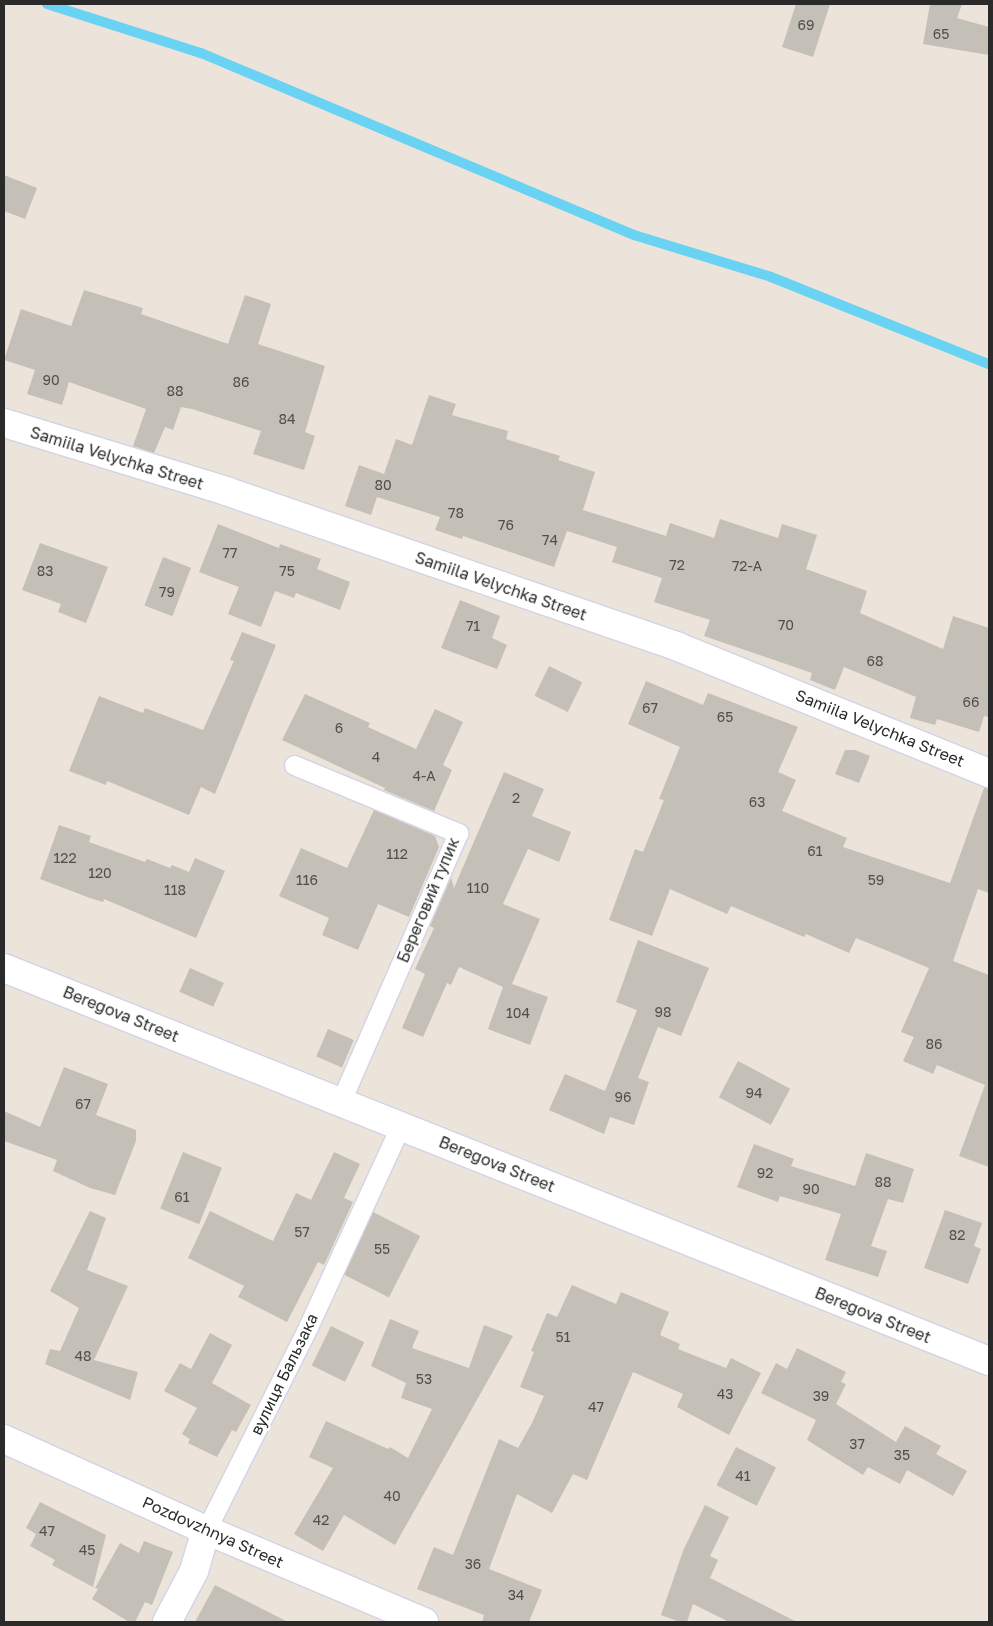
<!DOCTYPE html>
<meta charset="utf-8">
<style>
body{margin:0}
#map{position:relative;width:993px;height:1626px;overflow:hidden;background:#ece4db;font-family:"Golos Text",sans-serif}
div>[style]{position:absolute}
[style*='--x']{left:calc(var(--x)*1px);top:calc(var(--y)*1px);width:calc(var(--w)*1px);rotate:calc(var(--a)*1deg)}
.stream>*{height:10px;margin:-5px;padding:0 5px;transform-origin:5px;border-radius:5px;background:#6ad2f2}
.building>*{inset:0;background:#c4bfb7;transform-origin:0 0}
.roads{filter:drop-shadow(1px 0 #d0d4e3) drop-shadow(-1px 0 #d0d4e3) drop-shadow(0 1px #d0d4e3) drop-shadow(0 -1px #d0d4e3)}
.service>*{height:19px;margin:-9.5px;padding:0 9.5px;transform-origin:9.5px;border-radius:9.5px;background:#fff}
.minor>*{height:28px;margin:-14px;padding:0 14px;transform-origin:14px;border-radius:14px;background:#fff}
.tertiary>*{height:28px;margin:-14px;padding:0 14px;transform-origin:14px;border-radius:14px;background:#fff}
span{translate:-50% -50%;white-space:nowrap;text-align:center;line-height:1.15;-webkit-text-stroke:4.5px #fff;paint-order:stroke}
.number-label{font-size:14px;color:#504f4d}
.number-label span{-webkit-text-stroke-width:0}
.street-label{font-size:16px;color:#2a2a2a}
.frame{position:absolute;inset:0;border:5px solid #2a2a2a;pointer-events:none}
</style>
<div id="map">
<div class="stream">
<div style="--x:47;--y:4;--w:162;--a:17.7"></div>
<div style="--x:201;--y:53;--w:470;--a:22.8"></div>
<div style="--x:634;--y:235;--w:143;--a:17"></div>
<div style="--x:771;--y:277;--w:235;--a:21.8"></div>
</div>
<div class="building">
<div style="clip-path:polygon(796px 4px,830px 4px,813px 57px,782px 47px)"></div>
<div style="clip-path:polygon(930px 4px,962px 4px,957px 18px,989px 27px,989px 55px,923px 44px)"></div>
<div style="clip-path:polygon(4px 175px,37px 188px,25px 219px,4px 211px)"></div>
<div style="clip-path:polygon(84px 290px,143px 308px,141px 314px,228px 344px,245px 295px,271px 304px,258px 344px,325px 366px,305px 432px,315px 436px,304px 470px,253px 454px,261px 431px,192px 409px,181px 407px,173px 430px,165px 427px,154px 453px,133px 446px,146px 409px,69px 382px,62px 405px,27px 394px,35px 370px,4px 360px,21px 309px,71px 326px)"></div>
<div style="clip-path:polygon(429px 395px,456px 404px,452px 415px,508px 431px,506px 439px,560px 456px,558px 460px,595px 472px,583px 510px,666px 536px,670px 523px,714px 538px,720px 519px,778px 538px,782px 524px,817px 535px,806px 569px,867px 591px,860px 613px,943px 649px,953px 616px,989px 628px,989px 717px,984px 716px,979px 732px,937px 719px,935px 725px,910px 718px,916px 697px,844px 667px,835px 690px,810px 680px,812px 673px,704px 636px,710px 620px,654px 602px,662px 578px,612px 562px,617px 547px,567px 531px,554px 567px,463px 536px,462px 539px,435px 530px,440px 517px,377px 497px,371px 515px,345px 506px,359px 465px,384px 474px,396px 439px,412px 445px)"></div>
<div style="clip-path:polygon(218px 524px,279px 548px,280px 544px,321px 559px,317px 569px,350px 582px,340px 610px,296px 593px,294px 598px,275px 591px,261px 627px,228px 614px,239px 587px,199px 572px)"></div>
<div style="clip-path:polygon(40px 543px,108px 567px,86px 623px,58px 612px,61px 604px,22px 590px)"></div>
<div style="left:163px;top:557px;width:30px;height:52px;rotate:21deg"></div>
<div style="clip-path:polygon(460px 600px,500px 616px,492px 638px,507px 645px,497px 669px,441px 648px)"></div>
<div style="clip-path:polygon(242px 632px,276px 645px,215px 794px,201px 787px,189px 815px,107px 781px,106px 785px,69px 771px,99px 696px,143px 713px,145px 708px,203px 730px,234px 661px,230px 660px)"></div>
<div style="left:549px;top:666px;width:37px;height:33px;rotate:26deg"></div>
<div style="clip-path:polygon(646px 681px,703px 705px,708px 693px,798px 727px,778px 772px,796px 780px,782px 811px,847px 838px,843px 847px,950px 883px,984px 788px,989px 788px,989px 893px,978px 889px,953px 961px,989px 975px,989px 1167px,959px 1156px,985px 1085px,937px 1065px,933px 1074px,903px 1061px,914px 1037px,901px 1032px,929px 968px,856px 938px,849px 953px,806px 934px,804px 937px,731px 906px,727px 914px,670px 889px,652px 936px,609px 920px,635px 849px,643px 852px,664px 800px,659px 799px,680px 747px,628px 724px)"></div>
<div style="clip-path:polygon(305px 694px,370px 723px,368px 727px,416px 749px,435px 709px,463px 722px,443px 765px,452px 770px,434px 811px,384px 790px,385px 788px,282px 740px)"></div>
<div style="clip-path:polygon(845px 750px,855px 750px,870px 756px,859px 783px,835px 774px)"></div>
<div style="clip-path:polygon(504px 772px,544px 789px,532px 816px,571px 832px,559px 862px,528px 849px,503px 904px,540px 919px,512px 984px,548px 997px,530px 1045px,488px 1029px,503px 987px,459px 967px,451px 985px,447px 983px,423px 1037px,402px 1028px,425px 974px,415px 969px,434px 928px,430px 926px,451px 878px,454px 888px)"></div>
<div style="clip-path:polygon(374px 810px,435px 836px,439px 847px,409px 917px,378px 904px,358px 950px,322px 935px,329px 918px,279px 896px,301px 848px,347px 868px)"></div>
<div style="clip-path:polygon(59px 825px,91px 836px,89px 842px,145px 862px,147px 859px,170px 868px,172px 865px,189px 872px,195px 858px,225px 871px,196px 938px,104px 899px,103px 902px,90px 898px,40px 879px)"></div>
<div style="clip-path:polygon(638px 940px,709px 968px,681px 1036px,658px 1027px,638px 1078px,649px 1082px,634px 1125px,610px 1117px,604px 1134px,549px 1110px,565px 1074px,605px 1091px,637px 1010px,616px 1002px)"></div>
<div style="left:190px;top:968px;width:37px;height:26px;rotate:24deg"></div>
<div style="left:328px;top:1029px;width:28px;height:30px;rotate:23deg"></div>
<div style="left:738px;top:1061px;width:59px;height:41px;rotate:28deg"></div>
<div style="clip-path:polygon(64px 1067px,108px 1084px,96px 1115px,136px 1130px,136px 1141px,115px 1195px,90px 1188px,53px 1171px,57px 1160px,4px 1141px,4px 1111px,40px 1127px)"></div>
<div style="clip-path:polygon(754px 1144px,794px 1159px,791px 1166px,855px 1186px,866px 1153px,914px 1169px,903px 1203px,888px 1199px,871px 1246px,887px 1251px,878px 1277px,825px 1260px,841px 1214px,780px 1196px,778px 1202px,737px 1187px)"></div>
<div style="left:183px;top:1152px;width:42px;height:61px;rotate:22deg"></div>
<div style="clip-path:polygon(334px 1152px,360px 1164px,344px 1198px,353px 1202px,324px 1265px,318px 1262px,287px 1322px,238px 1297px,244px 1286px,188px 1258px,210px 1211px,273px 1241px,296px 1193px,311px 1200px)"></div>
<div style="clip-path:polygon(945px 1210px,982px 1223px,974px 1246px,981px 1249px,968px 1284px,924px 1268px)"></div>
<div style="clip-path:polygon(90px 1211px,106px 1218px,87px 1270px,128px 1286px,94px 1360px,138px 1372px,130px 1400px,45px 1364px,50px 1349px,60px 1351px,79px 1308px,50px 1291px)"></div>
<div style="left:373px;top:1212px;width:53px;height:69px;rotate:27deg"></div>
<div style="clip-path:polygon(572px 1285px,616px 1304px,621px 1292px,669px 1312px,660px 1335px,680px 1344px,678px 1349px,726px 1368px,731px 1358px,761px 1373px,729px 1435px,677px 1407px,683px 1394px,633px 1372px,587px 1480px,573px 1474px,552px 1513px,517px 1494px,489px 1569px,542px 1590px,529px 1622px,482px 1622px,484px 1615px,417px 1589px,434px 1547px,453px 1555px,499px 1439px,518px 1448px,532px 1423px,544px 1396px,520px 1387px,534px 1352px,531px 1351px,547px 1313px,557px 1317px)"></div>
<div style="clip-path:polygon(390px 1319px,419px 1331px,412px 1348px,469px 1368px,484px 1325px,513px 1336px,395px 1545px,344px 1515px,323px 1551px,294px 1534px,333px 1468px,309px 1457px,326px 1421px,388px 1449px,390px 1447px,408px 1458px,432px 1409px,401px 1398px,406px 1383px,371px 1366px)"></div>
<div style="left:331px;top:1326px;width:37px;height:44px;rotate:26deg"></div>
<div style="clip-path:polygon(210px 1333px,232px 1345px,212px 1383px,251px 1405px,236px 1432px,232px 1430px,217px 1457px,188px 1443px,190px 1439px,182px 1434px,197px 1408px,164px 1391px,180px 1363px,191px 1369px)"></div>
<div style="clip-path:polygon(797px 1348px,846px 1372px,841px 1382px,846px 1384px,836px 1404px,896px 1442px,905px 1426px,941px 1446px,936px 1454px,967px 1471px,953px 1496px,907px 1470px,900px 1484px,868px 1467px,863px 1475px,807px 1440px,816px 1420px,761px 1393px,776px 1363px,787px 1369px)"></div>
<div style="left:736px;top:1447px;width:45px;height:43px;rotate:27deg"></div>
<div style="clip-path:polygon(40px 1502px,106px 1535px,93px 1587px,52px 1565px,55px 1560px,30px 1546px,36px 1534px,26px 1528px)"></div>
<div style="clip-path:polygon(705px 1505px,729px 1517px,710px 1556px,718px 1560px,710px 1578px,797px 1622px,729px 1622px,693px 1604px,687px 1622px,680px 1622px,661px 1615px,683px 1551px)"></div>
<div style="clip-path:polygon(144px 1541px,173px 1552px,152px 1605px,145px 1602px,135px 1622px,129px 1622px,92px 1599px,98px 1589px,95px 1588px,120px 1543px,139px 1553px)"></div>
<div style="clip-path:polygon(215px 1585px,288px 1622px,195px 1622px)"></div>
</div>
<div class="roads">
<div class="service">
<div style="--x:294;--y:765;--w:178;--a:22.5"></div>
<div style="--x:458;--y:833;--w:292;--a:113.6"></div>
<div style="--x:206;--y:1530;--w:227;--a:-63.3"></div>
<div style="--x:308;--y:1327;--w:222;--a:-65.3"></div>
</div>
<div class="minor">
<div style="--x:4;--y:423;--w:232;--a:17"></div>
<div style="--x:226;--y:491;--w:476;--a:19"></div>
<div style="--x:676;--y:646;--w:338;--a:22.1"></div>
<div style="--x:4;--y:1439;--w:222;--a:24.3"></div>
<div style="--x:206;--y:1530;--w:237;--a:22.9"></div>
<div style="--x:167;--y:1622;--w:58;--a:-62.1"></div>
<div style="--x:194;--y:1571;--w:43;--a:-73.7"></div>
</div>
<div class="tertiary">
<div style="--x:4;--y:968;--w:1061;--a:21.75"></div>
</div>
</div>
<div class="number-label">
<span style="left:806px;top:25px">69</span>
<span style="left:941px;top:34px">65</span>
<span style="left:51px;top:380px">90</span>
<span style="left:241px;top:382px">86</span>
<span style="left:175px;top:391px">88</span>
<span style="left:287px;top:419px">84</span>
<span style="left:383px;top:485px">80</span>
<span style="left:456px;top:513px">78</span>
<span style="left:506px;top:525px">76</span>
<span style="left:550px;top:540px">74</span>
<span style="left:230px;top:553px">77</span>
<span style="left:677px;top:565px">72</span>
<span style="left:747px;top:566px">72-А</span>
<span style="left:45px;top:571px">83</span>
<span style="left:287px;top:571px">75</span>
<span style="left:167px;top:592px">79</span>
<span style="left:786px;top:625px">70</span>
<span style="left:473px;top:626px">71</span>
<span style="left:875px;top:661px">68</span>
<span style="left:971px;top:702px">66</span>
<span style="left:650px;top:708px">67</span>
<span style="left:725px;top:717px">65</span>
<span style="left:339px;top:728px">6</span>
<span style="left:376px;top:757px">4</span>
<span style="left:424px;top:776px">4-А</span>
<span style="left:516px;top:798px">2</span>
<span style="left:757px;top:802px">63</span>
<span style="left:815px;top:851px">61</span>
<span style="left:397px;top:854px">112</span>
<span style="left:65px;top:858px">122</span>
<span style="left:100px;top:873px">120</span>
<span style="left:307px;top:880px">116</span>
<span style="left:876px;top:880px">59</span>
<span style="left:478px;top:888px">110</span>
<span style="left:175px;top:890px">118</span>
<span style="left:663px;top:1012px">98</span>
<span style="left:518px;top:1013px">104</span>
<span style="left:934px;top:1044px">86</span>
<span style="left:754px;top:1093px">94</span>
<span style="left:623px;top:1097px">96</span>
<span style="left:83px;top:1104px">67</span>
<span style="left:765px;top:1173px">92</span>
<span style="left:883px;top:1182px">88</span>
<span style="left:811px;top:1189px">90</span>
<span style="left:182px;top:1197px">61</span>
<span style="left:302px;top:1232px">57</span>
<span style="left:957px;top:1235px">82</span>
<span style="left:382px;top:1249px">55</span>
<span style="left:563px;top:1337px">51</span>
<span style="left:83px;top:1356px">48</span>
<span style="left:424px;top:1379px">53</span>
<span style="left:725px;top:1394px">43</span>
<span style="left:821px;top:1396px">39</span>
<span style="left:596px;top:1407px">47</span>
<span style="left:857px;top:1444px">37</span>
<span style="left:902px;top:1455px">35</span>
<span style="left:743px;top:1476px">41</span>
<span style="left:392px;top:1496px">40</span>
<span style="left:321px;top:1520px">42</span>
<span style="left:47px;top:1531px">47</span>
<span style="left:87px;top:1550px">45</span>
<span style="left:473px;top:1564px">36</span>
<span style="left:516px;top:1595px">34</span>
</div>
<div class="street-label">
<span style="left:117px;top:458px;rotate:17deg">Samiila Velychka Street</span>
<span style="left:501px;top:586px;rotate:19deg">Samiila Velychka Street</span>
<span style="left:880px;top:728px;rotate:22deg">Samiila Velychka Street</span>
<span style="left:428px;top:900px;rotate:-67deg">Береговий тупик</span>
<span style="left:121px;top:1014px;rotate:22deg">Beregova Street</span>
<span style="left:497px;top:1164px;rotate:22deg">Beregova Street</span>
<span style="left:873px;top:1315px;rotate:22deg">Beregova Street</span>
<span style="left:284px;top:1374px;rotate:-64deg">вулиця Бальзака</span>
<span style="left:213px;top:1532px;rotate:24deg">Pozdovzhnya Street</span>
</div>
<div class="frame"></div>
</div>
